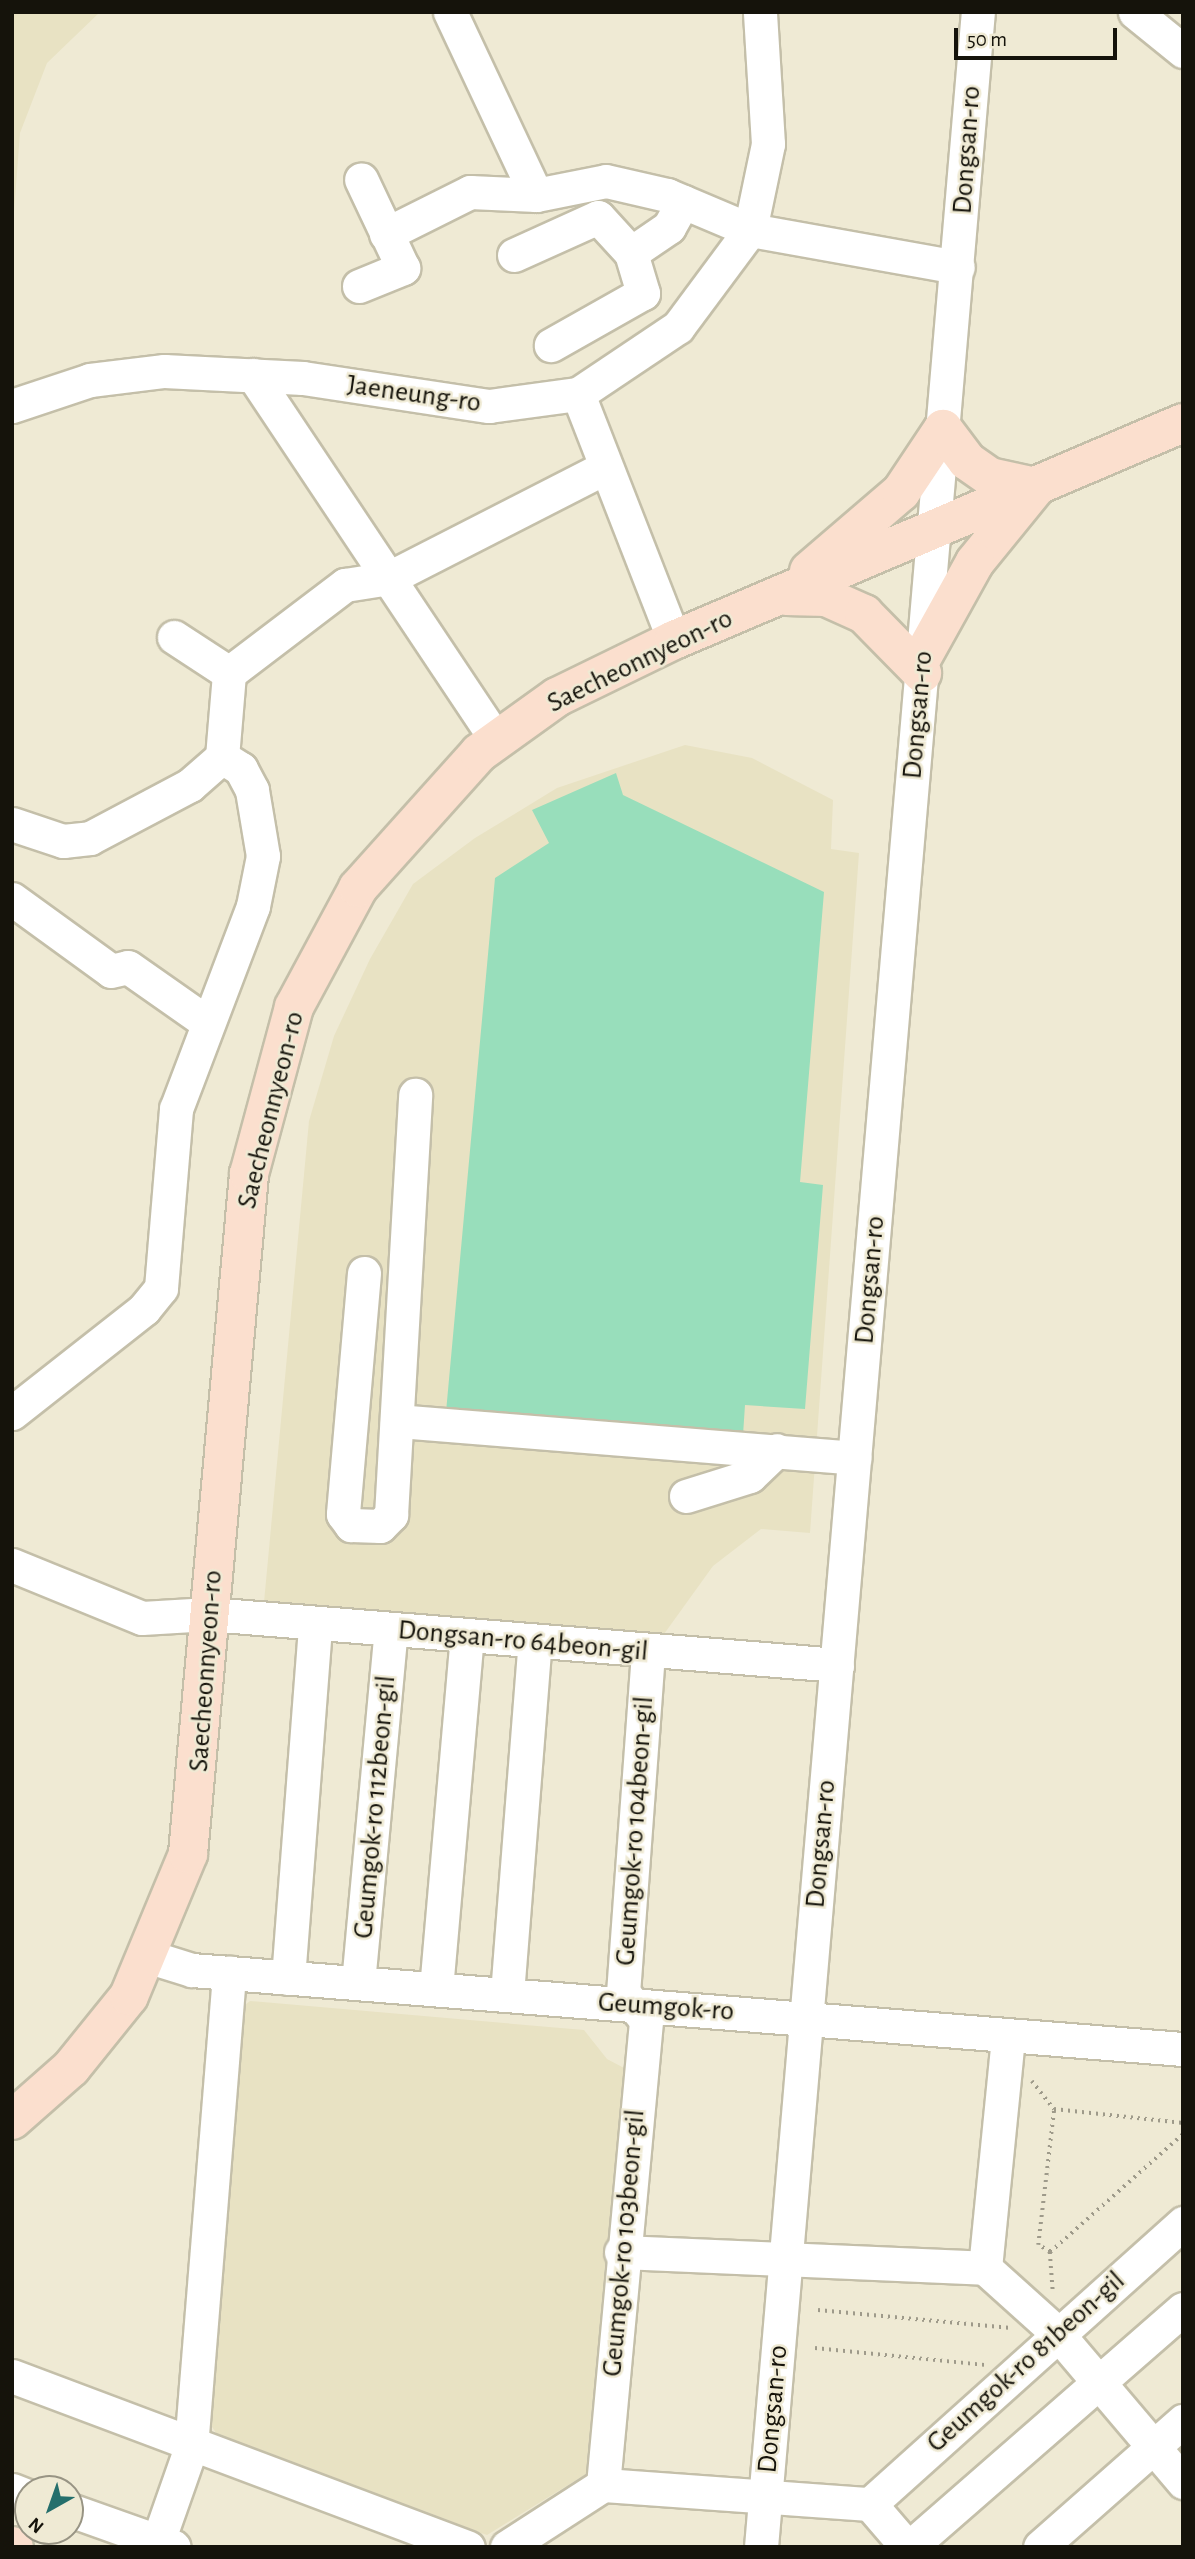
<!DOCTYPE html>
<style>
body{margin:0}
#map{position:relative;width:1195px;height:2559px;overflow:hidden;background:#efead4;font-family:"Alegreya Sans",sans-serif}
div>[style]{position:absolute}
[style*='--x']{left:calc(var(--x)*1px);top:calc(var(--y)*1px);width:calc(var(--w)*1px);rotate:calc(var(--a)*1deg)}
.built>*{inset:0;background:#e8e2c3}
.green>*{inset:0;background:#98debb}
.path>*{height:3.5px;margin-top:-1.75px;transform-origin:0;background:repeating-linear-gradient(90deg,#9e9a8a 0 2px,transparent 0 7px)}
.roads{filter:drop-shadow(2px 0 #c4bfa9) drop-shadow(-2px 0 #c4bfa9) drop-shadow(0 2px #c4bfa9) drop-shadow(0 -2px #c4bfa9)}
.minor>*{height:33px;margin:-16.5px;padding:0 16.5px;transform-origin:16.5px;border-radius:16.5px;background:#fff}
.major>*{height:38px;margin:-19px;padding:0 19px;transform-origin:19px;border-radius:19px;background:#fbdfce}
span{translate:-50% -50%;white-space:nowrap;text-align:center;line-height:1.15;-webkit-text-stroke:5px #efead4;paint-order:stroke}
.street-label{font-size:28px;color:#15130b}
.frame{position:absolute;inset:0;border:14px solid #15130b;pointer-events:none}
.north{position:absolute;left:14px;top:2475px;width:70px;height:70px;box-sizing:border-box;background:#efead4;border:2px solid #989484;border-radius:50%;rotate:220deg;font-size:19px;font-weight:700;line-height:28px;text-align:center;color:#15130b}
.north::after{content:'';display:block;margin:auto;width:24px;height:32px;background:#256f6c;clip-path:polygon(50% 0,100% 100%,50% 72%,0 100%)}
.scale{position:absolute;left:954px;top:28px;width:163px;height:32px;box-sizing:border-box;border:4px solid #15130b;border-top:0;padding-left:9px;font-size:21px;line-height:24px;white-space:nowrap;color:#15130b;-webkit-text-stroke:5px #efead4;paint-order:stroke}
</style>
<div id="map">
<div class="built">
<div style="clip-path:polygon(12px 12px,100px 12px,47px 63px,20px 133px,12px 238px)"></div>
<div style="clip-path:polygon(685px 745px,752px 758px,833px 800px,831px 849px,859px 853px,810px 1533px,761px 1529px,713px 1566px,659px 1641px,263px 1613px,309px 1121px,334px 1036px,370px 959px,413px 884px,475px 838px,557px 788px)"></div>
<div style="clip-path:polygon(250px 2001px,584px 2030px,607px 2059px,624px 2068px,586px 2474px,487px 2535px,225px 2447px,207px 2419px,233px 2014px)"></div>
</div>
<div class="green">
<div style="clip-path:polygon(616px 773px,623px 795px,824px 892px,800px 1182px,823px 1185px,805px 1409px,745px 1405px,743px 1435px,446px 1412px,495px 878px,549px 843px,532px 810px)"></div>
</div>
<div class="path">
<div style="--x:1032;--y:2081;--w:36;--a:52"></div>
<div style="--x:1050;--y:2252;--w:40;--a:85.7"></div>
<div style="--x:1050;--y:2252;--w:14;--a:-150"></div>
<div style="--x:1038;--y:2245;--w:137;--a:-83.3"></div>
<div style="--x:1054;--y:2109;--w:130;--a:6.2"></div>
<div style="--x:1050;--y:2252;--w:178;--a:-41.6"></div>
<div style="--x:818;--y:2310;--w:194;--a:5.3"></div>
<div style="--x:815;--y:2348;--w:170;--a:5.7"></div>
</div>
<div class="roads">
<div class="minor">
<div style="--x:450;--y:12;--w:202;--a:64.8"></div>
<div style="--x:1135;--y:12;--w:62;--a:39.1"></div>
<div style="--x:386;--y:234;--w:94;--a:-26.6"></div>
<div style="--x:470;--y:192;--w:66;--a:2.6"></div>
<div style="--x:536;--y:195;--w:71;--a:-11.3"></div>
<div style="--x:606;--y:181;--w:63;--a:12.9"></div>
<div style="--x:667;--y:195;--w:90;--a:22.9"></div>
<div style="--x:750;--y:230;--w:88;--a:-78.2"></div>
<div style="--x:768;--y:144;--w:132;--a:-93.5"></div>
<div style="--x:631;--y:253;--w:46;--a:-34.4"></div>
<div style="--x:669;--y:227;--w:29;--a:-61"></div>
<div style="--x:514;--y:255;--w:92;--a:-24.3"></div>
<div style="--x:598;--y:217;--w:49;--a:47.5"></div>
<div style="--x:631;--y:253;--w:42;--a:73.3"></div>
<div style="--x:643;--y:293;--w:106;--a:150.5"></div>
<div style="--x:359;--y:286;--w:48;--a:-22.2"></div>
<div style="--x:403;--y:268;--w:98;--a:-115.3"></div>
<div style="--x:253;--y:375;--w:438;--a:56.3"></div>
<div style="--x:578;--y:394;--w:264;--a:68.7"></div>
<div style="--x:12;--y:406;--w:82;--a:-18.4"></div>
<div style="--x:90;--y:380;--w:75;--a:-6.9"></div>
<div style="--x:164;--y:371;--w:139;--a:2.9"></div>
<div style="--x:303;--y:378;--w:188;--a:8.6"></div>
<div style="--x:489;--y:406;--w:90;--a:-7.7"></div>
<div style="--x:578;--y:394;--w:120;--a:-33.8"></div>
<div style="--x:678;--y:327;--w:121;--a:-53.4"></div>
<div style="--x:750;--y:230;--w:211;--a:10.1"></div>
<div style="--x:174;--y:637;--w:66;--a:33.2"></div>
<div style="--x:12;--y:824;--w:54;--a:18.4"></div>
<div style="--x:63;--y:841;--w:27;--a:-6"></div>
<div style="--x:90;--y:838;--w:113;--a:-27.9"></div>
<div style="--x:190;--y:785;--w:43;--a:-41.2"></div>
<div style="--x:222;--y:757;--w:84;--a:-85.2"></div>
<div style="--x:229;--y:673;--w:146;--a:-37.2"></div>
<div style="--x:345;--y:585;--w:45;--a:-9"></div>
<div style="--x:389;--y:578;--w:242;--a:-27.1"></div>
<div style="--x:12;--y:899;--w:122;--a:36"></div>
<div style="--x:111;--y:971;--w:17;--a:-13"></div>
<div style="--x:128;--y:967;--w:94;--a:35"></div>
<div style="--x:364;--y:1273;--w:242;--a:95"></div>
<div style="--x:343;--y:1514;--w:14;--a:54"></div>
<div style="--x:351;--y:1525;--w:29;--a:2"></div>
<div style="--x:380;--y:1526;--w:16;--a:-45"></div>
<div style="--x:391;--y:1515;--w:421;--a:-86.7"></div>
<div style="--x:12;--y:1413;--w:168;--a:-38.2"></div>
<div style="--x:144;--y:1309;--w:27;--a:-51"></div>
<div style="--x:161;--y:1288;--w:180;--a:-85.2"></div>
<div style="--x:176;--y:1109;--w:217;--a:-69.2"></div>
<div style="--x:253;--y:906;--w:51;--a:-78.7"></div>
<div style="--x:263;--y:856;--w:67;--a:-99.5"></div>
<div style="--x:252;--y:790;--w:24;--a:-118"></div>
<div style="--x:241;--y:769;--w:22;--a:-148"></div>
<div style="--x:397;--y:1421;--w:459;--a:4.6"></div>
<div style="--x:686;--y:1496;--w:67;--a:-17.4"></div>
<div style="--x:750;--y:1476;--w:37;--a:-44"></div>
<div style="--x:12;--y:1565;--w:140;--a:22.2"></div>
<div style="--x:142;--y:1618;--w:67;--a:-3.4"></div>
<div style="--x:209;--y:1614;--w:630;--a:4.64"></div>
<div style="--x:150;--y:1957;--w:44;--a:17.2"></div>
<div style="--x:192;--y:1970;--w:994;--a:4.56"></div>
<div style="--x:288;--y:1978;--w:355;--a:-85.6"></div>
<div style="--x:358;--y:1983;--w:355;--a:-84.7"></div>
<div style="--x:436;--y:1989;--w:353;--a:-85"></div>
<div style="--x:507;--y:1994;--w:353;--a:-85.5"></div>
<div style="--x:621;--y:2252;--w:364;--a:2.5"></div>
<div style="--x:985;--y:2268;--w:96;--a:42"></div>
<div style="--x:1056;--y:2332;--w:197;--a:49.7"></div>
<div style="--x:985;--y:2268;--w:233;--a:-84.3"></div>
<div style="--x:12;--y:2376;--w:487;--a:20.6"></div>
<div style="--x:603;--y:2485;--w:467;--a:-84.7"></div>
<div style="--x:646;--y:2020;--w:35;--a:-130"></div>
<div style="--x:623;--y:1993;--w:342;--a:-85.8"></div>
<div style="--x:12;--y:2490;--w:17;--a:21"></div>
<div style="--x:870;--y:2504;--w:421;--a:-41.9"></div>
<div style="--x:70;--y:2510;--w:110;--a:19.6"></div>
<div style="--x:156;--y:2547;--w:106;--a:-70.7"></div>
<div style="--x:191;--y:2447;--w:476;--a:-85.4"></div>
<div style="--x:507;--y:2547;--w:114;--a:-32.9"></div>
<div style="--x:603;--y:2485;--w:268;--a:4.1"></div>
<div style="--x:870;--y:2504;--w:57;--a:49.3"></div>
<div style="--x:761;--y:2547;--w:2544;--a:-85.11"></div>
<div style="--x:910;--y:2547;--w:362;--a:-41.1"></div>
<div style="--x:1040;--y:2547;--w:191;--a:-41.4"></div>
</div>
<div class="major">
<div style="--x:809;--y:571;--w:121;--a:-40.7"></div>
<div style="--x:901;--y:492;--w:76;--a:-56.3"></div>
<div style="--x:943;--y:429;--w:40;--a:53"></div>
<div style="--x:967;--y:461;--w:28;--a:35"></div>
<div style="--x:990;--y:477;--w:47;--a:12.3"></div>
<div style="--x:1036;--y:487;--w:97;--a:129.1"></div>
<div style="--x:975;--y:562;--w:107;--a:119"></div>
<div style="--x:786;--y:596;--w:40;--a:1.4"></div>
<div style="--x:826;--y:597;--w:42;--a:24.1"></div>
<div style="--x:864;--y:614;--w:83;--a:45.5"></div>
<div style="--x:12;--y:2120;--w:79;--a:-41.4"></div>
<div style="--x:71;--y:2068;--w:92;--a:-51.1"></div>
<div style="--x:129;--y:1996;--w:154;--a:-67.4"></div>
<div style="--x:188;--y:1854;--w:683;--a:-84.87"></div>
<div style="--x:249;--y:1174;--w:173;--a:-74.9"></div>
<div style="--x:294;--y:1007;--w:135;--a:-61.7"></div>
<div style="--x:358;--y:888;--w:181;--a:-48.1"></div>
<div style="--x:479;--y:753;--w:96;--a:-35.7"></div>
<div style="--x:557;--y:697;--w:130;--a:-26"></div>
<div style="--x:674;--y:640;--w:553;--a:-23.09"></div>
<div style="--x:12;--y:2546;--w:2;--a:27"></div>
</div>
</div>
<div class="street-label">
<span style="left:967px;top:150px;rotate:-86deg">Dongsan-ro</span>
<span style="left:414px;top:394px;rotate:8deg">Jaeneung-ro</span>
<span style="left:640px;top:661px;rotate:-26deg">Saecheonnyeon-ro</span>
<span style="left:918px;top:715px;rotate:-85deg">Dongsan-ro</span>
<span style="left:271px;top:1110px;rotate:-76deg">Saecheonnyeon-ro</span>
<span style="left:870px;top:1280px;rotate:-85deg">Dongsan-ro</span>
<span style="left:523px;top:1641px;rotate:5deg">Dongsan-ro 64beon-gil</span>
<span style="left:206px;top:1671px;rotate:-86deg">Saecheonnyeon-ro</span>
<span style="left:375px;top:1807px;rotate:-85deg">Geumgok-ro 112beon-gil</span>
<span style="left:635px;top:1831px;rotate:-86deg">Geumgok-ro 104beon-gil</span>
<span style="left:821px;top:1844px;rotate:-85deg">Dongsan-ro</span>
<span style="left:666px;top:2007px;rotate:4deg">Geumgok-ro</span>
<span style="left:624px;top:2243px;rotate:-85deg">Geumgok-ro 103beon-gil</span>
<span style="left:1026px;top:2362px;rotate:-42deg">Geumgok-ro 81beon-gil</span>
<span style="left:773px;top:2409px;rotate:-85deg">Dongsan-ro</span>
</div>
<div class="frame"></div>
<div class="north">N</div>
<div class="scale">50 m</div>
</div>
